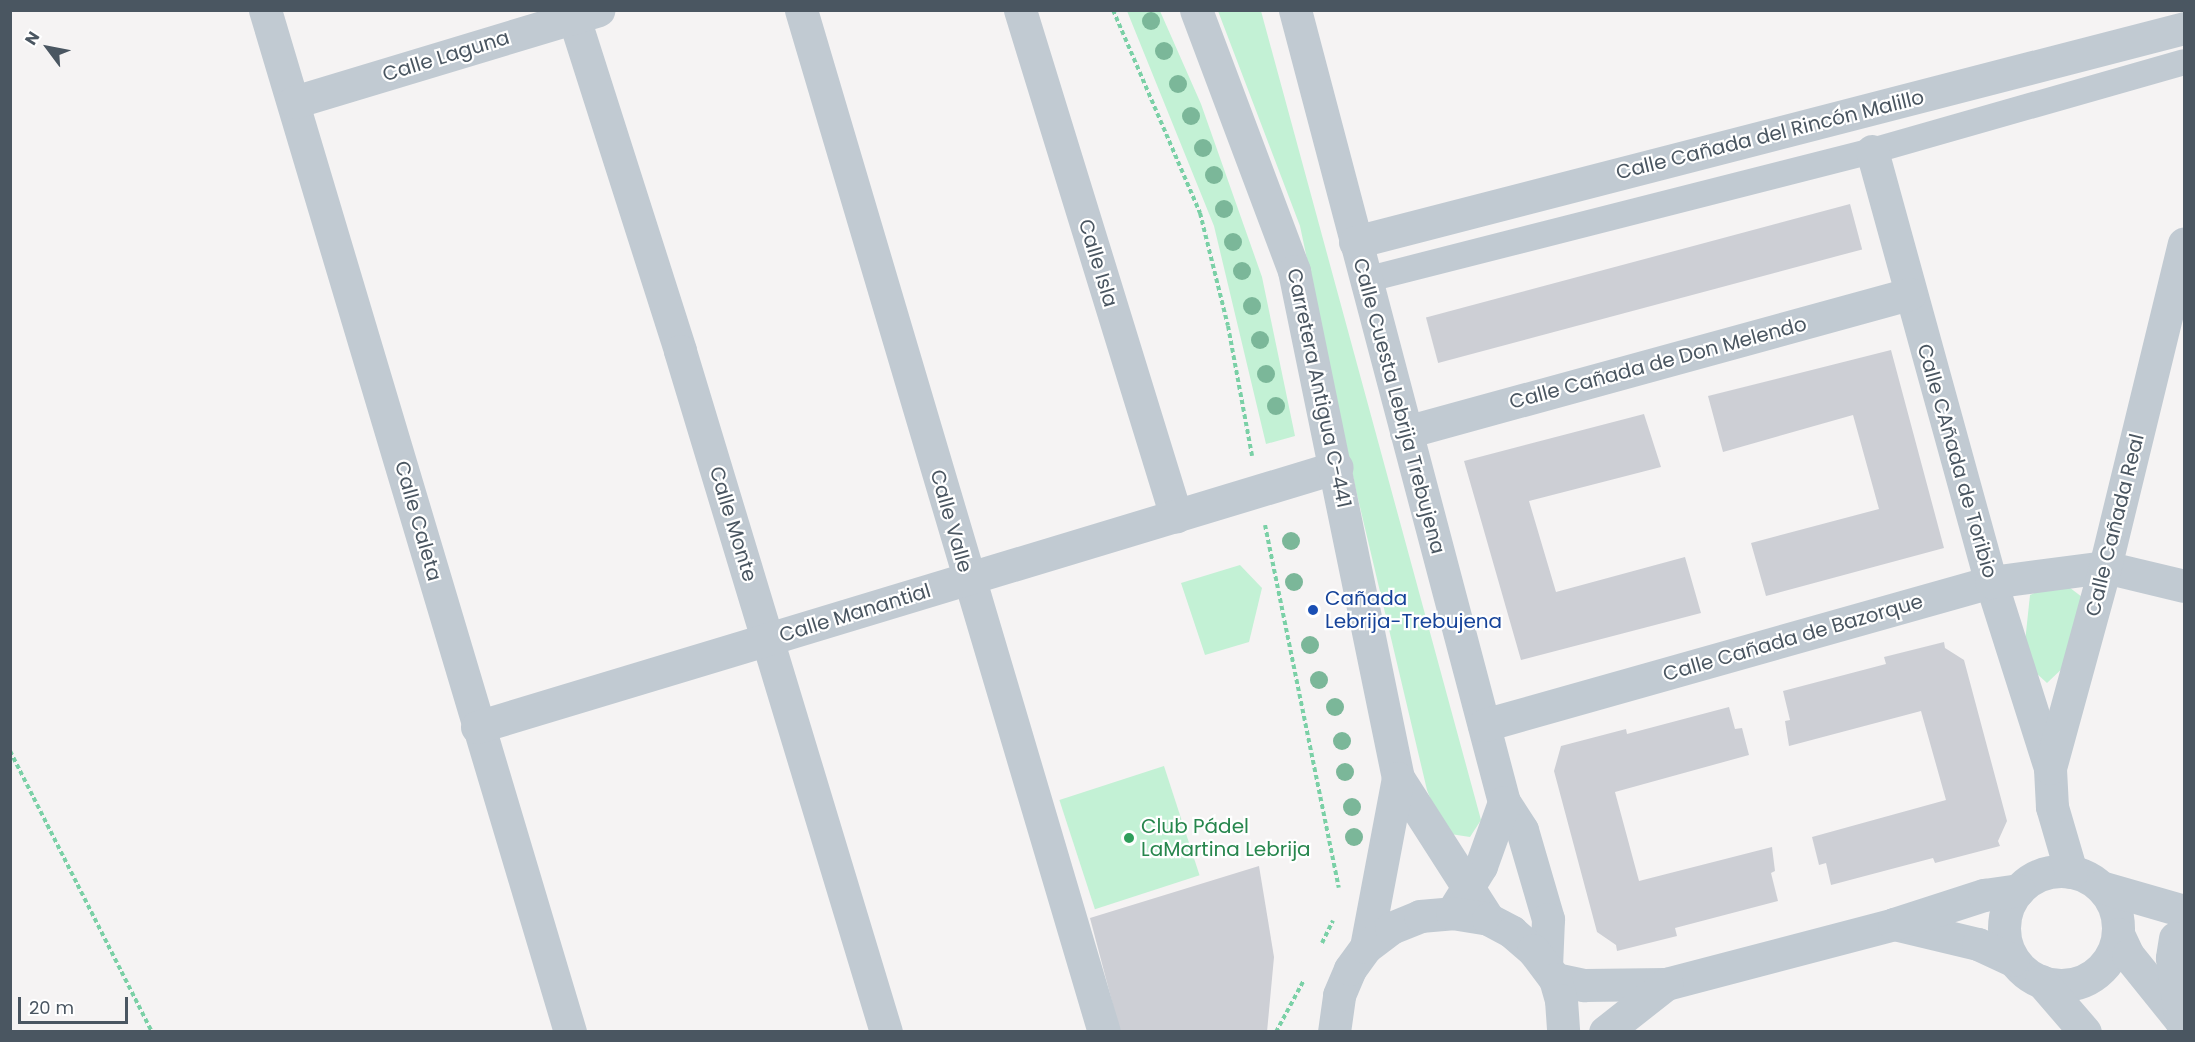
<!DOCTYPE html>
<meta charset="utf-8">
<style>
body{margin:0}
#map{position:relative;width:2195px;height:1042px;overflow:hidden;background:#f5f3f3;font-family:Poppins,sans-serif}
div>[style]{position:absolute}
[style*='--x']{left:calc(var(--x)*1px);top:calc(var(--y)*1px);width:calc(var(--w)*1px);rotate:calc(var(--a)*1deg)}
.green>*{inset:0;background:#c3f1d5;transform-origin:0 0}
.building>*{inset:0;background:#cdcfd5;transform-origin:0 0}
.path>*{height:4px;margin-top:-2px;transform-origin:0;background:repeating-linear-gradient(90deg,#7ad0a6 0 4.5px,transparent 0 7.5px)}
.pedestrian>*{height:26px;margin:-13px;padding:0 13px;transform-origin:13px;border-radius:13px;background:#c1cad2}
.minor>*{height:33px;margin:-16.5px;padding:0 16.5px;transform-origin:16.5px;border-radius:16.5px;background:#c1cad2}
.tertiary>*{height:33px;margin:-16.5px;padding:0 16.5px;transform-origin:16.5px;border-radius:16.5px;background:#c1cad2}
.tertiary>.ring{margin:-16.5px;padding:0;box-sizing:content-box;background:none;border:33px solid #c1cad2;border-radius:50%}
.trees>*{width:18px;height:18px;margin:-9px;border-radius:50%;background:#7bb799}
.dots>*{width:16px;height:16px;translate:-50% -50%;box-sizing:border-box;border:3px solid #fff;border-radius:50%}
span{translate:-50% -50%;white-space:nowrap;text-align:center;line-height:1.15;-webkit-text-stroke:4.5px #fff;paint-order:stroke}
.street-label{font-size:20px;color:#4a5661}
.transit-label{font-size:20px;color:#164399}
.left{translate:0 -50%;text-align:left}
.leisure-label{font-size:20px;color:#27864d}
.frame{position:absolute;inset:0;border:12px solid #4a5661;pointer-events:none}
.north{position:absolute;left:18px;top:18px;width:60px;height:60px;-webkit-text-stroke:4px #fff;paint-order:stroke;rotate:302deg;font-size:16px;font-weight:700;line-height:24px;text-align:center;color:#4a5661}
.north::after{content:'';display:block;margin:auto;width:21px;height:27px;background:#4a5661;clip-path:polygon(50% 0,100% 100%,50% 72%,0 100%)}
.scale{position:absolute;left:18px;top:997px;width:110px;height:27px;box-sizing:border-box;border:3px solid #4a5661;border-top:0;padding-left:8px;font-size:18px;line-height:21px;white-space:nowrap;color:#4a5661;-webkit-text-stroke:4px #fff;paint-order:stroke}
</style>
<div id="map">
<div class="green">
<div style="clip-path:polygon(1127px 11px,1160px 11px,1201px 104px,1262px 277px,1295px 436px,1266px 444px,1214px 226px)"></div>
<div style="clip-path:polygon(1218px 11px,1261px 11px,1481px 820px,1470px 837px,1444px 833px,1427px 790px,1355px 486px,1300px 226px)"></div>
<div style="clip-path:polygon(1240px 565px,1262px 588px,1249px 642px,1205px 655px,1181px 583px)"></div>
<div style="clip-path:polygon(2061px 581px,2082px 597px,2068px 663px,2047px 683px,2023px 661px,2030px 595px)"></div>
<div style="left:1164px;top:766px;width:115px;height:110px;rotate:72deg"></div>
</div>
<div class="building">
<div style="left:1850px;top:204px;width:47px;height:439px;rotate:75deg"></div>
<div style="clip-path:polygon(1891px 350px,1944px 548px,1766px 596px,1751px 543px,1879px 509px,1853px 415px,1723px 452px,1708px 396px)"></div>
<div style="clip-path:polygon(1644px 414px,1661px 467px,1529px 501px,1556px 592px,1685px 557px,1701px 613px,1521px 660px,1464px 461px)"></div>
<div style="clip-path:polygon(1944px 642px,1945px 648px,1964px 660px,2007px 821px,1998px 841px,2000px 846px,1935px 863px,1933px 858px,1831px 885px,1826px 863px,1819px 865px,1812px 837px,1946px 800px,1921px 711px,1789px 746px,1785px 721px,1790px 720px,1783px 691px,1886px 664px,1884px 657px)"></div>
<div style="clip-path:polygon(1729px 707px,1735px 729px,1742px 728px,1749px 755px,1615px 792px,1639px 881px,1772px 847px,1775px 871px,1771px 873px,1778px 901px,1675px 928px,1677px 936px,1617px 951px,1616px 945px,1597px 932px,1554px 771px,1561px 746px,1626px 729px,1627px 734px)"></div>
<div style="clip-path:polygon(1259px 866px,1274px 957px,1267px 1032px,1120px 1032px,1090px 918px)"></div>
</div>
<div class="path">
<div style="--x:1113;--y:10;--w:221;--a:66.8"></div>
<div style="--x:1200;--y:213;--w:116;--a:76.1"></div>
<div style="--x:1228;--y:326;--w:132;--a:79.5"></div>
<div style="--x:1265;--y:525;--w:370;--a:78.5"></div>
<div style="--x:10;--y:751;--w:315;--a:63.2"></div>
<div style="--x:1322;--y:943;--w:25;--a:-64"></div>
<div style="--x:1276;--y:1032;--w:59;--a:-61.7"></div>
</div>
<div class="pedestrian">
<div style="--x:1365;--y:280;--w:523;--a:-14.28"></div>
<div style="--x:1872;--y:151;--w:324;--a:-15.9"></div>
</div>
<div class="minor">
<div style="--x:265;--y:10;--w:1067;--a:73.38"></div>
<div style="--x:801;--y:10;--w:1066;--a:73.49"></div>
<div style="--x:1020;--y:10;--w:530;--a:72.87"></div>
<div style="--x:1295;--y:10;--w:819;--a:75.22"></div>
<div style="--x:1504;--y:802;--w:33;--a:57"></div>
<div style="--x:1522;--y:830;--w:93;--a:73.7"></div>
<div style="--x:1548;--y:919;--w:47;--a:92.4"></div>
<div style="--x:574;--y:18;--w:349;--a:72.3"></div>
<div style="--x:680;--y:351;--w:711;--a:73.17"></div>
<div style="--x:294;--y:102;--w:318;--a:-16.8"></div>
<div style="--x:1872;--y:151;--w:447;--a:74.6"></div>
<div style="--x:1991;--y:582;--w:195;--a:72.4"></div>
<div style="--x:1355;--y:242;--w:856;--a:-14.47"></div>
<div style="--x:1406;--y:432;--w:522;--a:-15.34"></div>
<div style="--x:1484;--y:725;--w:527;--a:-15.75"></div>
<div style="--x:1991;--y:582;--w:115;--a:-7.5"></div>
<div style="--x:2105;--y:567;--w:81;--a:13.5"></div>
<div style="--x:477;--y:727;--w:898;--a:-16.82"></div>
<div style="--x:1453;--y:911;--w:53;--a:-58.1"></div>
<div style="--x:1481;--y:866;--w:68;--a:-70.2"></div>
</div>
<div class="tertiary">
<div style="--x:1196;--y:10;--w:279;--a:69.4"></div>
<div style="--x:1294;--y:271;--w:518;--a:78.41"></div>
<div style="--x:1398;--y:778;--w:167;--a:57.4"></div>
<div class="ring" style="left:2004px;top:871px;width:81px;height:81px"></div>
<div style="--x:2071;--y:872;--w:68;--a:-106.3"></div>
<div style="--x:2052;--y:807;--w:39;--a:-93"></div>
<div style="--x:2050;--y:768;--w:208;--a:-74.7"></div>
<div style="--x:2105;--y:567;--w:333;--a:-76.3"></div>
<div style="--x:2101;--y:887;--w:86;--a:16.1"></div>
<div style="--x:1894;--y:924;--w:86;--a:13.4"></div>
<div style="--x:1978;--y:944;--w:38;--a:25"></div>
<div style="--x:2118;--y:934;--w:23;--a:65"></div>
<div style="--x:2128;--y:955;--w:86;--a:51.1"></div>
<div style="--x:2175;--y:938;--w:20;--a:99"></div>
<div style="--x:2172;--y:958;--w:64;--a:81.9"></div>
<div style="--x:1366;--y:947;--w:172;--a:-79.3"></div>
<div style="--x:1555;--y:979;--w:30;--a:12"></div>
<div style="--x:1584;--y:985;--w:82;--a:-0.7"></div>
<div style="--x:1666;--y:984;--w:236;--a:-14.7"></div>
<div style="--x:1894;--y:924;--w:95;--a:-17.9"></div>
<div style="--x:1984;--y:895;--w:35;--a:-8"></div>
<div style="--x:2041;--y:981;--w:67;--a:49.2"></div>
<div style="--x:1334;--y:1032;--w:37;--a:-82"></div>
<div style="--x:1339;--y:995;--w:28;--a:-67"></div>
<div style="--x:1350;--y:969;--w:27;--a:-54"></div>
<div style="--x:1366;--y:947;--w:31;--a:-37"></div>
<div style="--x:1391;--y:928;--w:31;--a:-22"></div>
<div style="--x:1420;--y:916;--w:32;--a:-5"></div>
<div style="--x:1452;--y:913;--w:36;--a:9"></div>
<div style="--x:1488;--y:919;--w:27;--a:28"></div>
<div style="--x:1512;--y:932;--w:28;--a:41"></div>
<div style="--x:1533;--y:950;--w:36;--a:53"></div>
<div style="--x:1555;--y:979;--w:22;--a:74"></div>
<div style="--x:1561;--y:1000;--w:32;--a:86"></div>
<div style="--x:1605;--y:1032;--w:78;--a:-38.2"></div>
</div>
<div class="trees">
<div style="left:1151px;top:21px"></div>
<div style="left:1164px;top:51px"></div>
<div style="left:1178px;top:84px"></div>
<div style="left:1191px;top:116px"></div>
<div style="left:1203px;top:148px"></div>
<div style="left:1214px;top:175px"></div>
<div style="left:1224px;top:209px"></div>
<div style="left:1233px;top:242px"></div>
<div style="left:1242px;top:271px"></div>
<div style="left:1252px;top:306px"></div>
<div style="left:1260px;top:340px"></div>
<div style="left:1266px;top:374px"></div>
<div style="left:1276px;top:406px"></div>
<div style="left:1291px;top:541px"></div>
<div style="left:1294px;top:582px"></div>
<div style="left:1310px;top:645px"></div>
<div style="left:1319px;top:680px"></div>
<div style="left:1335px;top:707px"></div>
<div style="left:1342px;top:741px"></div>
<div style="left:1345px;top:772px"></div>
<div style="left:1352px;top:807px"></div>
<div style="left:1354px;top:837px"></div>
</div>
<div class="dots">
<div style="left:1313px;top:610px;background:#1a4fb4"></div>
<div style="left:1129px;top:838px;background:#2e9e5b"></div>
</div>
<div class="street-label">
<span style="left:446px;top:56px;rotate:-17deg">Calle Laguna</span>
<span style="left:1770px;top:135px;rotate:-14deg">Calle Cañada del Rincón Malillo</span>
<span style="left:1098px;top:263px;rotate:73deg">Calle Isla</span>
<span style="left:1658px;top:363px;rotate:-15deg">Calle Cañada de Don Melendo</span>
<span style="left:1319px;top:388px;rotate:78deg">Carretera Antigua C-441</span>
<span style="left:1399px;top:406px;rotate:75deg">Calle Cuesta Lebrija Trebujena</span>
<span style="left:1957px;top:461px;rotate:74deg">Calle CAñada de Toribio</span>
<span style="left:418px;top:521px;rotate:74deg">Calle Caleta</span>
<span style="left:951px;top:521px;rotate:74deg">Calle Valle</span>
<span style="left:733px;top:524px;rotate:73deg">Calle Monte</span>
<span style="left:2115px;top:525px;rotate:-76deg">Calle Cañada Real</span>
<span style="left:855px;top:613px;rotate:-17deg">Calle Manantial</span>
<span style="left:1793px;top:638px;rotate:-16deg">Calle Cañada de Bazorque</span>
</div>
<div class="transit-label">
<span class="left" style="left:1325px;top:610px">Cañada<br>Lebrija-Trebujena</span>
</div>
<div class="leisure-label">
<span class="left" style="left:1141px;top:838px">Club Pádel<br>LaMartina Lebrija</span>
</div>
<div class="frame"></div>
<div class="north">N</div>
<div class="scale">20 m</div>
</div>
